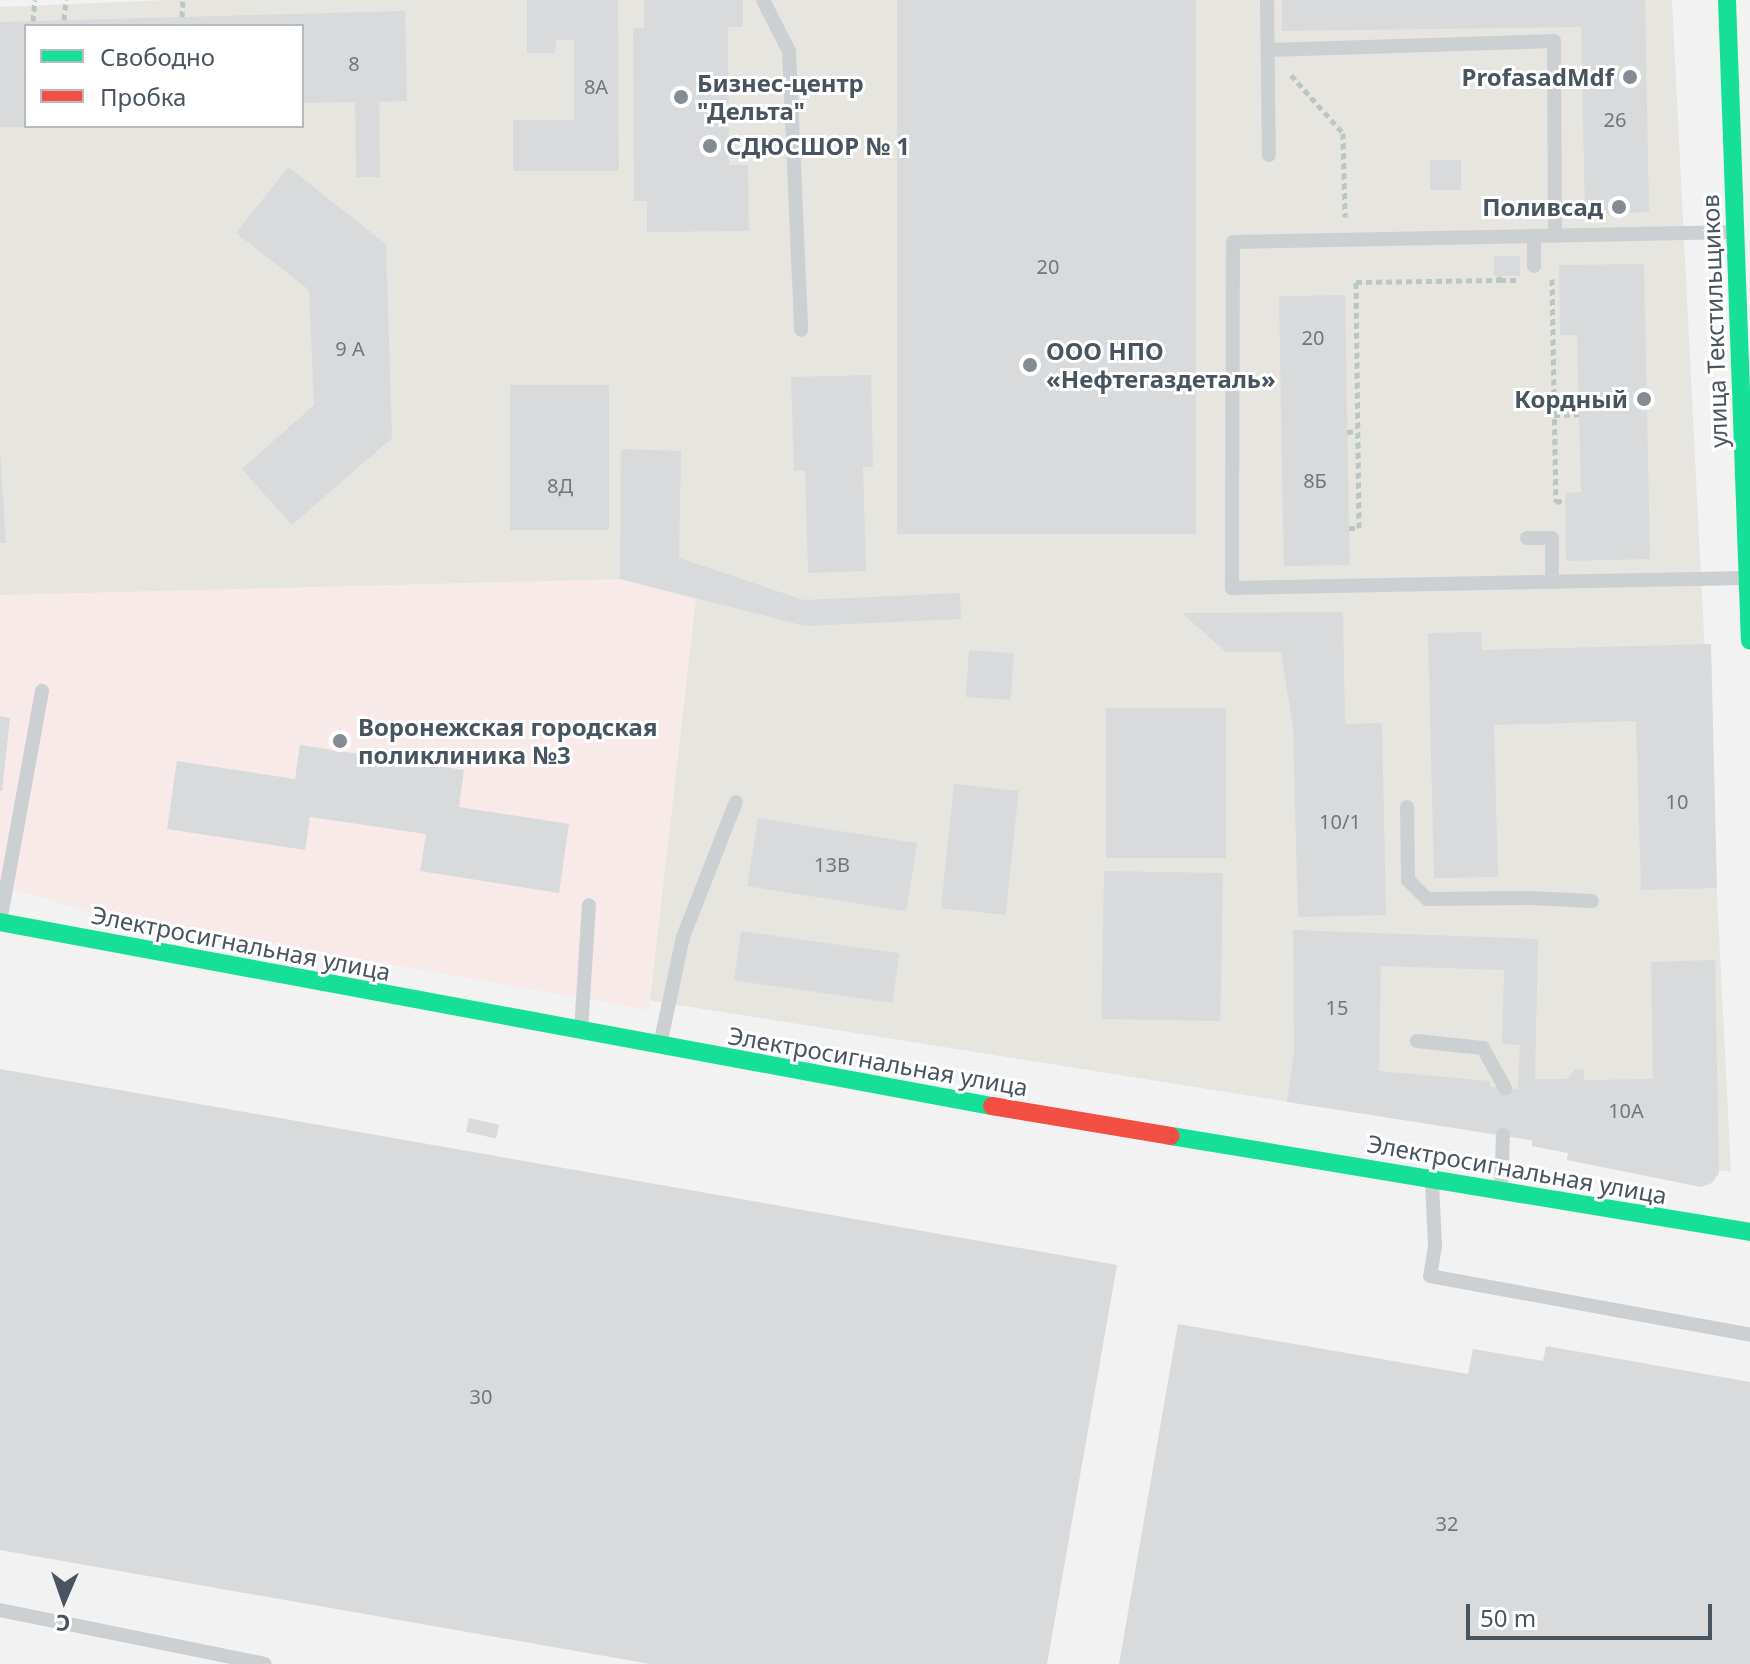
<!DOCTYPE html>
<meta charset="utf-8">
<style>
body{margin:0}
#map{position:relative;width:1750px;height:1664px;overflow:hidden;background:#f2f2f2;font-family:"Noto Sans",sans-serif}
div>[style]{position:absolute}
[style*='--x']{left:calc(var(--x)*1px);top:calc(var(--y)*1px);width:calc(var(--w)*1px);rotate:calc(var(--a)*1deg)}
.commercial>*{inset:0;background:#e6e5e0}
.medical>*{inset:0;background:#f8eae9}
.building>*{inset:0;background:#d9dadb;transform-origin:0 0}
.path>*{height:5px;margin-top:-2.5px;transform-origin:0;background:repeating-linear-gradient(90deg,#bbc7c3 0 6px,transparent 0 10px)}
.lane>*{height:14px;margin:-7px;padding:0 7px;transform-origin:7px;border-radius:7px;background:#cdd0d3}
.fast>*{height:18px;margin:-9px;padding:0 9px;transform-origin:9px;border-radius:9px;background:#16e098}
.jam>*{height:18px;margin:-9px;padding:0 9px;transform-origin:9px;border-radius:9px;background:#f24e42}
.dots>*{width:22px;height:22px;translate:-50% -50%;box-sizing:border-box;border:4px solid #fff;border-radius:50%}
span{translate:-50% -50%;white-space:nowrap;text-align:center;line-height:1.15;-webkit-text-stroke:6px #fff;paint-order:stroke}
.number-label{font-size:20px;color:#6e777f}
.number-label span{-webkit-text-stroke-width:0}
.poi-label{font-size:24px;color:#48545f;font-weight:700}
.right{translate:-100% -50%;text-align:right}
.left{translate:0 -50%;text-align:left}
.street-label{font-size:24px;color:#48545f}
.legend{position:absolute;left:24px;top:24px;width:280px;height:104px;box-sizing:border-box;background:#fff;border:2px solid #b6bbbf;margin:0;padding:10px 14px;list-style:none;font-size:24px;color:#48545f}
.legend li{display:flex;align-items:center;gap:16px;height:40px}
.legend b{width:40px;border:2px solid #b6bbbf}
.north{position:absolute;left:24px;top:1560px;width:80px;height:80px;-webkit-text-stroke:6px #fff;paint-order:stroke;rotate:182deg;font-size:22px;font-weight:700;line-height:32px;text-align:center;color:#48545f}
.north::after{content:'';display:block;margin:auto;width:28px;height:36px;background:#48545f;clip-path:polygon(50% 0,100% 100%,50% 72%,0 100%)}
.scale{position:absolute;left:1466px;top:1604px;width:246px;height:36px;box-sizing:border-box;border:4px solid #48545f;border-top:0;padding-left:10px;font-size:24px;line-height:28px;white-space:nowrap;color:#48545f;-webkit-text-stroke:6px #fff;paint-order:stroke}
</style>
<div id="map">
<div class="commercial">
<div style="clip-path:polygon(evenodd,170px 0,1672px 0,1731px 1172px,86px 911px,0 884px,0 7px,170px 0,26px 26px,302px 26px,302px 126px,26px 126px,26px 26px)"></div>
</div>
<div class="medical">
<div style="clip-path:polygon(620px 579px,696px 599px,649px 1010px,86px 911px,0 884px,0 595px)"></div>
</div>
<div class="building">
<div style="clip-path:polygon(527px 0,618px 0,619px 171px,513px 171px,513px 120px,574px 120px,574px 40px,556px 40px,555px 53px,527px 53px)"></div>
<div style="clip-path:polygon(644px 0,743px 0,743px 27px,728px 27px,729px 165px,748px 165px,749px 231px,647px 232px,647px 201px,634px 201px,633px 28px,644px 28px)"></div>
<div style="left:897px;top:0;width:299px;height:534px"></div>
<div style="clip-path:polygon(1282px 0,1645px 0,1649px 212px,1585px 214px,1581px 27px,1282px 31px)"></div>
<div style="clip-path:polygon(405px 11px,407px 101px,379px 102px,380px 177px,356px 177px,355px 102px,302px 103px,302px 26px,26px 26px,26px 127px,0 127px,0 22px)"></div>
<div style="left:1461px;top:160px;width:30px;height:31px;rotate:90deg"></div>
<div style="clip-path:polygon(288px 167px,386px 244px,392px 438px,292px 525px,242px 469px,314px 405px,309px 290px,236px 233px)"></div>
<div style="left:1520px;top:256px;width:20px;height:26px;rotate:90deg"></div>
<div style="clip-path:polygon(1644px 264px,1650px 559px,1566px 561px,1565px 493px,1581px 492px,1577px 335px,1560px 335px,1559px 265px)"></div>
<div style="left:1345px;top:295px;width:270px;height:66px;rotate:89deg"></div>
<div style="clip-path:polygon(871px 375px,873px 467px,863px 467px,866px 571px,808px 573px,805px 470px,794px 471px,791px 377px)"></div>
<div style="left:510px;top:385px;width:99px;height:145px"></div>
<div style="clip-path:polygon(621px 449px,681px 451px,679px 558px,804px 600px,960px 593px,961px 619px,805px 626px,620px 579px)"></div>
<div style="clip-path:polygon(0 451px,6px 543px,0 543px)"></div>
<div style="clip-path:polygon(1343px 612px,1345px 724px,1382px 723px,1386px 915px,1298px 917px,1293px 727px,1281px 652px,1226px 652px,1182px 613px)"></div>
<div style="clip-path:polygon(1481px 632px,1482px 650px,1711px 644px,1717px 888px,1641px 890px,1636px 721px,1494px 725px,1498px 877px,1434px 878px,1428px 633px)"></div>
<div style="left:969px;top:650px;width:45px;height:47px;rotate:4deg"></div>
<div style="left:1106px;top:708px;width:120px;height:150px"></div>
<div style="clip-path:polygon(0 716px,10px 718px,2px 791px,0 791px)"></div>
<div style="clip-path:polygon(300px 745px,464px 770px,459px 807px,569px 824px,559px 893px,420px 871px,426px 834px,310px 817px,305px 850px,167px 829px,177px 761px,295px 779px)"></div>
<div style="left:954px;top:784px;width:65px;height:125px;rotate:6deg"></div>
<div style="left:758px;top:818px;width:161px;height:69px;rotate:9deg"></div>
<div style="left:1104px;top:871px;width:119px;height:148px;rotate:1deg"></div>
<div style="clip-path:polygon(evenodd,1293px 930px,1538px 939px,1535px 1079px,1566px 1079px,1576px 1069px,1584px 1070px,1584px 1080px,1653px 1079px,1651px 962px,1715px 960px,1719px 1173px,1712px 1183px,1701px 1187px,1567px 1160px,1568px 1153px,1532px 1146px,1532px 1140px,1287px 1102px,1294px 1052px,1293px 930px,1381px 966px,1504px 970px,1502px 1044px,1520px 1045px,1518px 1089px,1490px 1087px,1490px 1081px,1379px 1071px,1381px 966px)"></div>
<div style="left:741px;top:931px;width:160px;height:50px;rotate:8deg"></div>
<div style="clip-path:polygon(0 1069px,1117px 1265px,1047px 1664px,650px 1664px,0 1550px)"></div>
<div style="left:469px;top:1118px;width:31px;height:14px;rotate:13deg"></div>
<div style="clip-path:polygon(1178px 1324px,1468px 1374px,1473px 1349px,1543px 1361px,1546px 1346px,1750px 1382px,1750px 1664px,1119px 1664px)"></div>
</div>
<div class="path">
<div style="--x:182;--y:17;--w:17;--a:-87"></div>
<div style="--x:64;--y:20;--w:20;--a:-84"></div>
<div style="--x:33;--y:21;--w:21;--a:-85"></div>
<div style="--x:1291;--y:75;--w:78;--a:48.1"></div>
<div style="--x:1343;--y:133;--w:84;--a:88.6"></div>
<div style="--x:1552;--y:279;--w:223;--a:89"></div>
<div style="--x:1556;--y:502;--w:9;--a:-13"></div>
<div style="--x:1500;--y:280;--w:19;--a:0"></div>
<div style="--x:1554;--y:415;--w:25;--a:-2"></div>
<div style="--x:1347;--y:432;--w:10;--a:-6"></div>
<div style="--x:1349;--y:528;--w:10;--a:0"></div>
<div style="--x:1359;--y:528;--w:246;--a:-90.7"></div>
<div style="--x:1356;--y:282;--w:144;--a:-0.8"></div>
<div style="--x:1500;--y:280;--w:4;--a:-104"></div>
</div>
<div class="lane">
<div style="--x:763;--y:0;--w:57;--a:63"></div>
<div style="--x:789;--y:51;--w:279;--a:87.5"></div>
<div style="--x:1267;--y:0;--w:155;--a:89.3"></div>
<div style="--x:1269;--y:50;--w:285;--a:-1.8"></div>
<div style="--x:1554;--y:41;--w:195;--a:89.7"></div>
<div style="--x:1735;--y:232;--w:502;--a:178.86"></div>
<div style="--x:1233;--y:242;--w:346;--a:90.2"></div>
<div style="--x:1232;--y:588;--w:515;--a:-1.11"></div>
<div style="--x:1534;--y:266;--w:30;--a:-90"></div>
<div style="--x:1527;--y:538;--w:25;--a:0"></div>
<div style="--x:1552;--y:538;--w:43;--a:90"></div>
<div style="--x:1407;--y:807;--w:73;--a:89.2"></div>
<div style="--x:1408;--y:880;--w:27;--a:45"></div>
<div style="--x:1427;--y:899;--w:104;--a:-0.6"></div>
<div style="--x:1531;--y:898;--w:61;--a:2.8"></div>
<div style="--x:0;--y:922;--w:235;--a:-79.7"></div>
<div style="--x:581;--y:1031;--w:126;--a:-86.4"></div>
<div style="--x:1417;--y:1041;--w:66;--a:6.1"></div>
<div style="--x:1483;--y:1048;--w:46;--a:61.2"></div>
<div style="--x:660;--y:1045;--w:110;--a:-78"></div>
<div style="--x:683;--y:937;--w:145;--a:-68.6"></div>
<div style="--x:1432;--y:1182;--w:64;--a:87.3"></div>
<div style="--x:1435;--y:1246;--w:30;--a:99"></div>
<div style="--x:1430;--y:1276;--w:325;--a:10.4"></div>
<div style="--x:1501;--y:1191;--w:56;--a:-88"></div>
<div style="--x:0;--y:1610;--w:270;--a:11.5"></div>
</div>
<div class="fast">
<div style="--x:1727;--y:0;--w:641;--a:87.95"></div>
<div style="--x:0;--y:922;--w:1009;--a:10.51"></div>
<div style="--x:1171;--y:1136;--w:587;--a:9.41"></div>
</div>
<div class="jam">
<div style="--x:992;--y:1106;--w:181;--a:9.5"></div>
</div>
<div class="dots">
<div style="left:1630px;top:77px;background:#848b92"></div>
<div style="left:681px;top:97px;background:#848b92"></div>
<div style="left:710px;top:146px;background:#848b92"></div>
<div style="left:1619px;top:207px;background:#848b92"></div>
<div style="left:1030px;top:365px;background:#848b92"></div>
<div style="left:1644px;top:399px;background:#848b92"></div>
<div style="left:340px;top:741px;background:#848b92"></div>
</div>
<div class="number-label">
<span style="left:354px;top:63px">8</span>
<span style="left:596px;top:86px">8А</span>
<span style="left:1615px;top:119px">26</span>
<span style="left:1048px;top:266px">20</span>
<span style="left:1313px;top:337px">20</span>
<span style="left:350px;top:348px">9 А</span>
<span style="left:1315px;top:480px">8Б</span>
<span style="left:560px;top:485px">8Д</span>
<span style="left:1677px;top:801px">10</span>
<span style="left:1340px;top:821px">10/1</span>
<span style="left:832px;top:864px">13В</span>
<span style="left:1337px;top:1007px">15</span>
<span style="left:1626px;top:1110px">10А</span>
<span style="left:481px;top:1396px">30</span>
<span style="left:1447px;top:1523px">32</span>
</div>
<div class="poi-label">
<span class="right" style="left:1614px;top:77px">ProfasadMdf</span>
<span class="left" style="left:697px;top:97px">Бизнес-центр<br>"Дельта"</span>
<span class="left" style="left:726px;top:146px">СДЮСШОР № 1</span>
<span class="right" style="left:1603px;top:207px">Поливсад</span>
<span class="left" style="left:1046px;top:365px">ООО НПО<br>«Нефтегаздеталь»</span>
<span class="right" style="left:1628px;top:399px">Кордный</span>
<span class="left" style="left:358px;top:741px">Воронежская городская<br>поликлиника №3</span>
</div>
<div class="street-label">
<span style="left:1714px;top:321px;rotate:-92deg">улица Текстильщиков</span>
<span style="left:241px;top:943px;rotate:11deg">Электросигнальная улица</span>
<span style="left:878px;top:1061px;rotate:10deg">Электросигнальная улица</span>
<span style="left:1517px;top:1169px;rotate:10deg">Электросигнальная улица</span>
</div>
<ul class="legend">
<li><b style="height:10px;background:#16e098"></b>Свободно</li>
<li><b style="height:10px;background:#f24e42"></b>Пробка</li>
</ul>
<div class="north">С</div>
<div class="scale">50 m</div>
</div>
